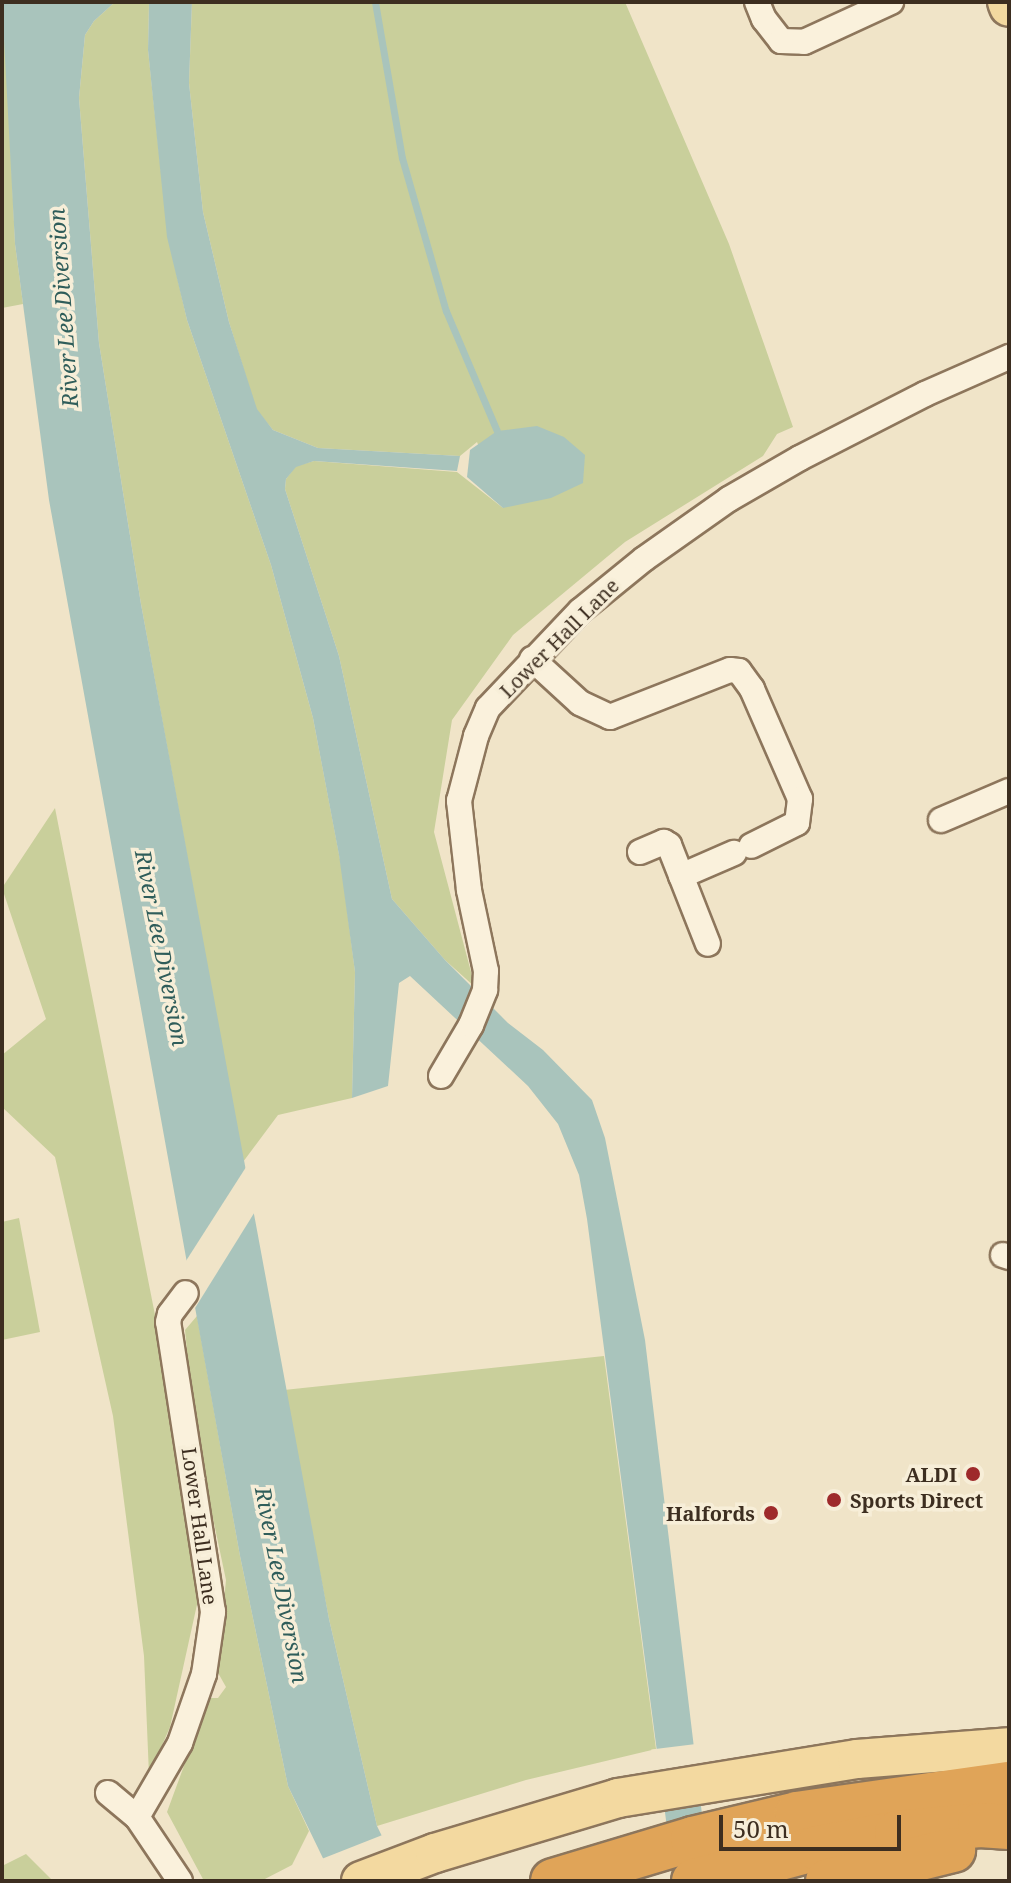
<!DOCTYPE html>
<style>
body{margin:0}
#map{position:relative;width:1011px;height:1883px;overflow:hidden;background:#f0e4c8;font-family:"Noto Serif",serif}
div>[style]{position:absolute}
[style*='--x']{left:calc(var(--x)*1px);top:calc(var(--y)*1px);width:calc(var(--w)*1px);rotate:calc(var(--a)*1deg)}
.green>*{inset:0;background:#c9cf9b}
.water>*{inset:0;background:#a9c4bc}
.pier>*{inset:0;background:#f0e4c8;transform-origin:0 0}
.stream>*{height:7px;margin:-3.5px;padding:0 3.5px;transform-origin:3.5px;border-radius:3.5px;background:#a9c4bc}
.roads{filter:drop-shadow(2px 0 #8d765c) drop-shadow(-2px 0 #8d765c) drop-shadow(0 2px #8d765c) drop-shadow(0 -2px #8d765c)}
.street>*{height:24px;margin:-12px;padding:0 12px;transform-origin:12px;border-radius:12px;background:#faf1dc}
.primary>*{height:38px;margin:-19px;padding:0 19px;transform-origin:19px;border-radius:19px;background:#f3d9a0}
.highway>*{height:44px;margin:-22px;padding:0 22px;transform-origin:22px;border-radius:22px;background:#e0a458}
.dots>*{width:22px;height:22px;translate:-50% -50%;box-sizing:border-box;border:4px solid #f7eed8;border-radius:50%}
span{translate:-50% -50%;white-space:nowrap;text-align:center;line-height:1.15;-webkit-text-stroke:7px #f7eed8;paint-order:stroke}
.street-label{font-size:20px;color:#3d2e20}
.poi-label{font-size:20px;color:#3d2e20;font-weight:700}
.right{translate:-100% -50%;text-align:right}
.left{translate:0 -50%;text-align:left}
.water-label{font-size:22px;color:#2f5d5a;font-style:italic}
.frame{position:absolute;inset:0;border:4px solid #3d2e20;pointer-events:none}
.scale{position:absolute;left:719px;top:1815px;width:182px;height:36px;box-sizing:border-box;border:4px solid #3d2e20;border-top:0;padding-left:10px;font-size:24px;line-height:28px;white-space:nowrap;color:#3d2e20;-webkit-text-stroke:6px #f7eed8;paint-order:stroke}
</style>
<div id="map">
<div class="green">
<div style="clip-path:polygon(115px 2px,149px 2px,148px 50px,168px 237px,187px 320px,271px 565px,313px 718px,342px 870px,355px 972px,352px 1098px,278px 1115px,243px 1162px,141px 604px,99px 343px,79px 98px,85px 35px,94px 21px)"></div>
<div style="clip-path:polygon(192px 2px,625px 2px,729px 244px,793px 427px,777px 434px,763px 456px,625px 542px,513px 635px,452px 720px,434px 832px,475px 987px,445px 960px,392px 899px,339px 656px,285px 489px,286px 479px,296px 466px,314px 461px,457px 472px,503px 508px,477px 442px,460px 456px,318px 448px,273px 430px,256px 409px,229px 322px,203px 212px,189px 83px)"></div>
<div style="clip-path:polygon(2px 34px,6px 46px,15px 244px,23px 304px,2px 308px)"></div>
<div style="clip-path:polygon(55px 808px,156px 1320px,198px 1600px,170px 1727px,149px 1775px,144px 1656px,113px 1416px,55px 1157px,2px 1107px,2px 1055px,46px 1019px,2px 888px)"></div>
<div style="clip-path:polygon(19px 1218px,40px 1332px,2px 1340px,2px 1222px)"></div>
<div style="clip-path:polygon(197px 1316px,240px 1556px,288px 1786px,309px 1831px,292px 1865px,261px 1881px,204px 1881px,167px 1812px,209px 1698px,218px 1698px,226px 1687px,217px 1671px,226px 1580px,195px 1433px,185px 1330px)"></div>
<div style="clip-path:polygon(604px 1356px,656px 1749px,526px 1780px,377px 1826px,329px 1619px,284px 1390px)"></div>
<div style="clip-path:polygon(26px 1854px,51px 1879px,55px 1881px,2px 1881px,2px 1866px)"></div>
</div>
<div class="water">
<div style="clip-path:polygon(2px 2px,115px 2px,94px 21px,85px 35px,79px 98px,99px 343px,141px 604px,329px 1619px,377px 1826px,404px 1881px,334px 1881px,288px 1786px,240px 1556px,49px 500px,15px 244px)"></div>
<div style="clip-path:polygon(149px 2px,192px 2px,189px 83px,203px 212px,229px 322px,257px 409px,273px 430px,318px 448px,460px 456px,457px 471px,314px 461px,296px 467px,286px 479px,285px 489px,339px 656px,392px 899px,445px 960px,508px 1023px,543px 1050px,592px 1100px,605px 1138px,645px 1340px,710px 1881px,674px 1881px,587px 1219px,579px 1175px,558px 1124px,528px 1086px,410px 976px,399px 983px,388px 1086px,352px 1098px,355px 972px,339px 855px,313px 718px,271px 565px,187px 320px,167px 237px,148px 50px)"></div>
<div style="clip-path:polygon(537px 426px,564px 437px,585px 455px,583px 483px,551px 498px,503px 508px,467px 477px,470px 450px,497px 431px)"></div>
</div>
<div class="pier">
<div style="clip-path:polygon(248px 1164px,256px 1210px,192px 1313px,184px 1264px)"></div>
<div style="left:696px;top:1744px;width:62px;height:45px;rotate:83deg"></div>
<div style="clip-path:polygon(385px 1834px,408px 1881px,329px 1881px,319px 1860px)"></div>
</div>
<div class="stream">
<div style="--x:375;--y:2;--w:158;--a:80.2"></div>
<div style="--x:402;--y:158;--w:159;--a:74"></div>
<div style="--x:446;--y:311;--w:130;--a:67"></div>
</div>
<div class="roads">
<div class="street">
<div style="--x:757;--y:2;--w:18;--a:68"></div>
<div style="--x:764;--y:19;--w:28;--a:52"></div>
<div style="--x:781;--y:41;--w:23;--a:2"></div>
<div style="--x:804;--y:42;--w:96;--a:-24.7"></div>
<div style="--x:532;--y:659;--w:65;--a:42.5"></div>
<div style="--x:580;--y:703;--w:33;--a:25"></div>
<div style="--x:610;--y:717;--w:129;--a:-21.4"></div>
<div style="--x:730;--y:670;--w:9;--a:6"></div>
<div style="--x:739;--y:671;--w:22;--a:54"></div>
<div style="--x:752;--y:689;--w:120;--a:66.4"></div>
<div style="--x:800;--y:799;--w:24;--a:97"></div>
<div style="--x:797;--y:823;--w:51;--a:153.4"></div>
<div style="--x:941;--y:820;--w:74;--a:-23.1"></div>
<div style="--x:640;--y:852;--w:26;--a:-23"></div>
<div style="--x:664;--y:842;--w:6;--a:31"></div>
<div style="--x:669;--y:845;--w:106;--a:68.5"></div>
<div style="--x:681;--y:876;--w:58;--a:-23.5"></div>
<div style="--x:441;--y:1076;--w:59;--a:-59.5"></div>
<div style="--x:471;--y:1025;--w:38;--a:-68"></div>
<div style="--x:485;--y:990;--w:19;--a:-87"></div>
<div style="--x:486;--y:971;--w:83;--a:-101.9"></div>
<div style="--x:469;--y:890;--w:90;--a:-96.4"></div>
<div style="--x:459;--y:801;--w:67;--a:-75.3"></div>
<div style="--x:476;--y:736;--w:30;--a:-67"></div>
<div style="--x:488;--y:708;--w:134;--a:-46.5"></div>
<div style="--x:580;--y:611;--w:82;--a:-39.1"></div>
<div style="--x:644;--y:559;--w:104;--a:-35.2"></div>
<div style="--x:729;--y:499;--w:82;--a:-30"></div>
<div style="--x:800;--y:458;--w:140;--a:-27.1"></div>
<div style="--x:925;--y:394;--w:92;--a:-23.8"></div>
<div style="--x:1003;--y:1255;--w:6;--a:18"></div>
<div style="--x:108;--y:1793;--w:38;--a:40"></div>
<div style="--x:137;--y:1817;--w:77;--a:56.1"></div>
<div style="--x:137;--y:1817;--w:86;--a:-59.8"></div>
<div style="--x:180;--y:1743;--w:73;--a:-70.8"></div>
<div style="--x:204;--y:1674;--w:63;--a:-81.7"></div>
<div style="--x:213;--y:1612;--w:293;--a:-98.8"></div>
<div style="--x:168;--y:1322;--w:8;--a:-76"></div>
<div style="--x:170;--y:1314;--w:26;--a:-53"></div>
</div>
<div class="primary">
<div style="--x:1007;--y:2;--w:5;--a:68"></div>
<div style="--x:361;--y:1881;--w:79;--a:-20.7"></div>
<div style="--x:435;--y:1853;--w:191;--a:-16.7"></div>
<div style="--x:618;--y:1798;--w:242;--a:-9.3"></div>
<div style="--x:857;--y:1759;--w:152;--a:-4.5"></div>
</div>
<div class="highway">
<div style="--x:553;--y:1881;--w:146;--a:-16.7"></div>
<div style="--x:693;--y:1839;--w:107;--a:-13.5"></div>
<div style="--x:797;--y:1814;--w:214;--a:-8.1"></div>
<div style="--x:694;--y:1881;--w:127;--a:-15"></div>
<div style="--x:817;--y:1848;--w:81;--a:-10.6"></div>
<div style="--x:897;--y:1833;--w:83;--a:-5.5"></div>
<div style="--x:980;--y:1825;--w:29;--a:4"></div>
<div style="--x:828;--y:1881;--w:129;--a:-13.9"></div>
</div>
</div>
<div class="dots">
<div style="left:973px;top:1474px;background:#9e2a2b"></div>
<div style="left:834px;top:1500px;background:#9e2a2b"></div>
<div style="left:771px;top:1513px;background:#9e2a2b"></div>
</div>
<div class="street-label">
<span style="left:559px;top:638px;rotate:-45deg">Lower Hall Lane</span>
<span style="left:200px;top:1526px;rotate:82deg">Lower Hall Lane</span>
</div>
<div class="poi-label">
<span class="right" style="left:957px;top:1474px">ALDI</span>
<span class="left" style="left:850px;top:1500px">Sports Direct</span>
<span class="right" style="left:755px;top:1513px">Halfords</span>
</div>
<div class="water-label">
<span style="left:63px;top:308px;rotate:-94deg">River Lee Diversion</span>
<span style="left:162px;top:948px;rotate:79deg">River Lee Diversion</span>
<span style="left:282px;top:1585px;rotate:79deg">River Lee Diversion</span>
</div>
<div class="frame"></div>
<div class="scale">50 m</div>
</div>
